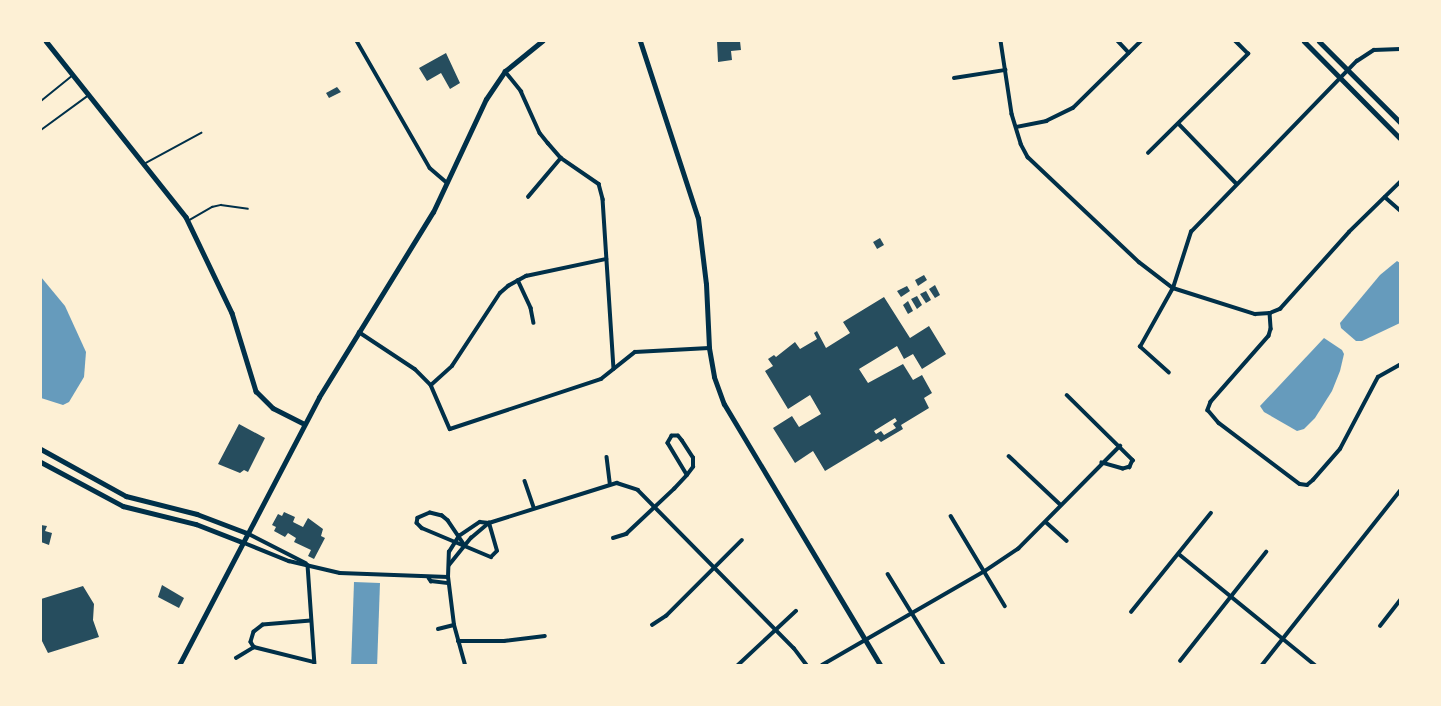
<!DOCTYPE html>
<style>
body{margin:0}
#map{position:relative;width:1441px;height:706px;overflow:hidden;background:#fdf0d5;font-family:Overpass,sans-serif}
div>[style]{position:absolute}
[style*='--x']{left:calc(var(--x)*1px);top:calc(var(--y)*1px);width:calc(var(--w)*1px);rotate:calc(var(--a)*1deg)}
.water>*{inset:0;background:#669bbc;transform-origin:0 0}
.building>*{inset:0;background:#264d5e;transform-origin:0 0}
.service>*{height:1.5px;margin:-0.75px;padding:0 0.75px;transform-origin:0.75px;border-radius:0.75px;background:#003049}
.minor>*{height:3.5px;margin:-1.75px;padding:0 1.75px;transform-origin:1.75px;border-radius:1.75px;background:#003049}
.tertiary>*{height:4.5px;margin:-2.25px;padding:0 2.25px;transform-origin:2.25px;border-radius:2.25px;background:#003049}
.secondary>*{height:5px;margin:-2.5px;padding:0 2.5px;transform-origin:2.5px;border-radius:2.5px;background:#003049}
span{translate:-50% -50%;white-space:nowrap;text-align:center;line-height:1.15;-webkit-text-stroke:3px #fdf0d5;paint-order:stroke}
.frame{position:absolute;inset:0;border:42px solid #fdf0d5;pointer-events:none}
</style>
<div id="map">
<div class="water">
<div style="clip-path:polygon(1397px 261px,1400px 263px,1400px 323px,1362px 341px,1356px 341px,1341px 328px,1340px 323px,1380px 275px)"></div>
<div style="clip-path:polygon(41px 277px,65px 306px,86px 352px,84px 377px,69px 402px,63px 405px,41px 398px)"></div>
<div style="clip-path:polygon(1324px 338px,1342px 350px,1344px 354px,1340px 371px,1332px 391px,1315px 418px,1304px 429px,1297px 431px,1264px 412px,1260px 406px)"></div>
<div style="left:354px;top:582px;width:26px;height:83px;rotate:2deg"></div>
</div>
<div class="building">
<div style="clip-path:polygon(717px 41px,740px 41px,741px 50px,731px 51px,732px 60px,718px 62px)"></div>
<div style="clip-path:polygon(446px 53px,460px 83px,450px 89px,441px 73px,427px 81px,419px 68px)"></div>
<div style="clip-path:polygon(337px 87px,341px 92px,329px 98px,326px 93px)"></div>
<div style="left:880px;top:238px;width:8px;height:8px;rotate:60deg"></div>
<div style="clip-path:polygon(924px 275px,927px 280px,918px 286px,915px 280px)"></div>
<div style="clip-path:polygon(935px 285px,940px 295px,935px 298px,929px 289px)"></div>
<div style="clip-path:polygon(907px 286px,910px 291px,901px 297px,897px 291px)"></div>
<div style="clip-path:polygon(926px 291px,931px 300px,926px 303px,920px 294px)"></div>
<div style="clip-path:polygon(917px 296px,922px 305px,917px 309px,911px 299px)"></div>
<div style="clip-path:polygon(evenodd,884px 297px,910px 338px,929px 326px,946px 354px,922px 369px,913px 354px,904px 359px,897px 346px,859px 369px,868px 383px,903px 364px,913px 380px,922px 375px,932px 393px,924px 398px,929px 408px,901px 425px,903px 429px,881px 442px,878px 439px,825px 471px,813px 451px,795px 463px,773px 428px,792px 416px,799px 427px,821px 414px,810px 395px,788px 409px,765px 371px,773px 366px,768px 359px,774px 355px,776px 357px,795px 342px,800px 349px,817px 339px,814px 333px,817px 331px,826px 348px,850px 333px,843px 322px,884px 297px,895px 418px,897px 421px,893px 424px,896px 428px,884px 435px,881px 431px,876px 434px,874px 431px,895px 418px)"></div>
<div style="clip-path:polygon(908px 301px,913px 311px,908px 314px,903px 305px)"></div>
<div style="clip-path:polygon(239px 424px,265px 438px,248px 472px,244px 470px,240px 473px,218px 464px)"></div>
<div style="clip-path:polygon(284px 512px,295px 517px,293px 522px,303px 527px,308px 518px,323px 529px,321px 536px,325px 538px,314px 559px,308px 556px,311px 550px,294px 542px,296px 538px,288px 533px,285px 537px,274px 531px,276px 527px,272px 525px,278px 514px,282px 516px)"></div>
<div style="clip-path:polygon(41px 525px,47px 526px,45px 531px,52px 533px,49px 545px,41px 542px)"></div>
<div style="clip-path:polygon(162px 585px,184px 598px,179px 608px,158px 597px)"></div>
<div style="clip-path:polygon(83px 586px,94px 604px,93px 620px,99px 637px,48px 653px,41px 639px,41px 599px)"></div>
</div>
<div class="service">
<div style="--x:41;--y:101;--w:40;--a:-39"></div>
<div style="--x:41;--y:130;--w:59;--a:-36.1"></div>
<div style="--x:146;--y:163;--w:63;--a:-28.6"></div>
<div style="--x:188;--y:221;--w:28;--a:-30"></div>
<div style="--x:212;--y:207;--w:9;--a:-13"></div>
<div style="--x:221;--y:205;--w:27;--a:8"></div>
</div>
<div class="minor">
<div style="--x:357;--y:41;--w:146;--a:60.1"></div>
<div style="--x:430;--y:168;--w:23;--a:41"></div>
<div style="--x:1001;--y:41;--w:74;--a:81.4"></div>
<div style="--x:1012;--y:114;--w:31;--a:73"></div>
<div style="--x:1021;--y:144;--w:15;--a:62"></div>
<div style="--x:1028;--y:157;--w:153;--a:43.4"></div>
<div style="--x:1139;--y:262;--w:43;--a:37.4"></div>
<div style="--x:1173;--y:288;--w:86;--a:17.6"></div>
<div style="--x:1255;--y:314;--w:15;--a:-4"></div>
<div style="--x:1270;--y:313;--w:11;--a:-22"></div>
<div style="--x:1280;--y:309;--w:103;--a:-48.1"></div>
<div style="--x:1349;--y:232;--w:71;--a:-44.4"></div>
<div style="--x:1118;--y:41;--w:16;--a:47"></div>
<div style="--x:505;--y:71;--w:26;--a:51"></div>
<div style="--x:521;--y:91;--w:46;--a:65.7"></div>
<div style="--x:540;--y:133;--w:13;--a:51"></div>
<div style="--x:548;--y:143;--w:20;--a:49"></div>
<div style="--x:561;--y:158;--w:46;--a:34.4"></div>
<div style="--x:599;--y:184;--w:16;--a:75"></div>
<div style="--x:603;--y:199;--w:170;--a:86.3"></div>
<div style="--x:954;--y:78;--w:52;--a:-8.9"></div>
<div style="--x:1179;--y:124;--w:83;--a:46"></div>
<div style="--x:1016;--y:127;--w:31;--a:-11"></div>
<div style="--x:1046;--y:121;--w:30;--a:-26"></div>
<div style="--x:1073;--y:108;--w:95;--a:-44.6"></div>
<div style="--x:1148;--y:153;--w:141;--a:-44.7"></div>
<div style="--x:1248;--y:54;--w:18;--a:-135"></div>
<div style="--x:528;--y:197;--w:51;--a:-49.8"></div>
<div style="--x:1385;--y:197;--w:20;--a:41"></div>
<div style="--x:518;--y:280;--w:31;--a:65"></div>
<div style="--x:531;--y:308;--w:15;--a:79"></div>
<div style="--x:1270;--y:313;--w:16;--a:86"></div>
<div style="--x:1271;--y:329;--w:7;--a:106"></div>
<div style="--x:1269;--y:336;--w:88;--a:131.3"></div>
<div style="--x:1211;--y:402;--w:9;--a:111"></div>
<div style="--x:1208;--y:410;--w:17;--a:50"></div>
<div style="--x:1219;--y:423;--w:101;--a:37"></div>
<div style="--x:1300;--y:484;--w:7;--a:8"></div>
<div style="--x:1307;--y:485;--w:8;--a:-40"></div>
<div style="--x:1313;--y:480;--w:41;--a:-48.9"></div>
<div style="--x:1340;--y:449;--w:81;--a:-62.2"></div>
<div style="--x:1378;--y:377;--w:25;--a:-29"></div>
<div style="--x:359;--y:332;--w:67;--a:33.5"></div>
<div style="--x:415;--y:369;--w:23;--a:45"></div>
<div style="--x:431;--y:385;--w:48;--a:66.6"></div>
<div style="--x:450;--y:429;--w:159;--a:-18.3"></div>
<div style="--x:601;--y:379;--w:43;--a:-38.5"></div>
<div style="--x:635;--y:352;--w:74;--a:-3.1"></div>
<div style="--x:1169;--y:373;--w:39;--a:-138"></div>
<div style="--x:1140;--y:347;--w:68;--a:-60.8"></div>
<div style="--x:1173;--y:288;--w:59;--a:-72.2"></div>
<div style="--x:1191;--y:232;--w:238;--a:-45.9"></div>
<div style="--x:1357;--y:61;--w:20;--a:-33"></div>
<div style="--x:1374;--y:50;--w:26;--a:-2"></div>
<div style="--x:431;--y:385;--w:28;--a:-42"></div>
<div style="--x:452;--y:366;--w:87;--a:-56.7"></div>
<div style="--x:500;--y:293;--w:11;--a:-41"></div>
<div style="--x:508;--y:286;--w:21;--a:-29"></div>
<div style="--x:526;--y:276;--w:82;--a:-12"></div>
<div style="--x:1067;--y:395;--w:93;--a:44.6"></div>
<div style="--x:1133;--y:460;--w:8;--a:113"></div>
<div style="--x:1130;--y:467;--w:7;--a:164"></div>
<div style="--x:1123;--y:469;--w:22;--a:-164"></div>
<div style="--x:1009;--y:456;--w:71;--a:43.3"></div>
<div style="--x:607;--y:457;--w:26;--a:83"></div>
<div style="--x:525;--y:481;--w:28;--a:71"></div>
<div style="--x:951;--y:516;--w:105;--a:59"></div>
<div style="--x:1046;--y:522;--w:28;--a:42"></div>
<div style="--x:247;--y:533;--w:66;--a:27"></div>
<div style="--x:613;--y:538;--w:14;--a:-17"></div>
<div style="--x:626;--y:534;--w:66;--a:-43.2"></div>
<div style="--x:674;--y:489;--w:19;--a:-47"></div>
<div style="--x:687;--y:475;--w:10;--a:-53"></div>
<div style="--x:693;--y:467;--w:9;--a:-90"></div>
<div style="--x:693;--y:458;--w:20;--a:-123"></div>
<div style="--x:682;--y:441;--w:6;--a:-129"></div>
<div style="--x:678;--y:436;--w:6;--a:180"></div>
<div style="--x:672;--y:436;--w:8;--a:120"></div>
<div style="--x:668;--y:443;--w:37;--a:59"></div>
<div style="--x:242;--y:542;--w:51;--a:22"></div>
<div style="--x:289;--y:561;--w:52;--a:13.2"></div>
<div style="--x:340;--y:573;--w:108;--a:2.1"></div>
<div style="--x:464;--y:545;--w:29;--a:-124"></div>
<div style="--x:448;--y:521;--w:8;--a:-140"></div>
<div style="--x:442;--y:516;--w:12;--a:-166"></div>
<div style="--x:430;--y:513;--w:13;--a:157"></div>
<div style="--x:418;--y:518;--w:5;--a:101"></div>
<div style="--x:417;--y:523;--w:7;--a:45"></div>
<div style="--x:422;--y:528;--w:75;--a:22.8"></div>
<div style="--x:491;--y:557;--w:8;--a:-45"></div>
<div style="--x:497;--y:551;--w:29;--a:-106"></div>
<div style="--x:1179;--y:554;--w:176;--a:39.2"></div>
<div style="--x:308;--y:565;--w:100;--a:86"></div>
<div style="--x:449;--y:565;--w:35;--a:-51"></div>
<div style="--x:471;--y:538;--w:23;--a:-40"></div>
<div style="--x:888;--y:574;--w:107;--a:58.4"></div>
<div style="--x:429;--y:578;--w:4;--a:56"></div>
<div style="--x:431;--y:581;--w:17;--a:7"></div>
<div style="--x:1131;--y:612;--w:127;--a:-51.1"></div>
<div style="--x:311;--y:621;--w:48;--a:175.2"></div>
<div style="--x:263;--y:625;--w:11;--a:142"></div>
<div style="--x:254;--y:632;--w:10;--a:107"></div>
<div style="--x:251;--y:642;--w:6;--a:59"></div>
<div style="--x:254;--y:647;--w:62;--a:14"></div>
<div style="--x:652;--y:625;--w:17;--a:-33"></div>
<div style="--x:666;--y:616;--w:107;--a:-45"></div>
<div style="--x:1380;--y:626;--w:33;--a:-52"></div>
<div style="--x:438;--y:629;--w:16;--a:-14"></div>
<div style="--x:458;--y:641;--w:46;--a:0"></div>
<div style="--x:504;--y:641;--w:41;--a:-7"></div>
<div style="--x:236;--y:658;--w:21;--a:-31"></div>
<div style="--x:1180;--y:661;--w:139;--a:-51.7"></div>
<div style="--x:465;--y:665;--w:41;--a:-105.4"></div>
<div style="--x:454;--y:625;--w:48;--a:-97.1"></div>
<div style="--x:448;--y:577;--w:25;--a:-88"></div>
<div style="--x:449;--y:552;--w:19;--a:-58"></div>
<div style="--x:459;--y:536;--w:25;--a:-34"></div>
<div style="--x:480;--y:522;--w:9;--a:6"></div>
<div style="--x:489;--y:523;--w:134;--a:-17.4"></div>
<div style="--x:617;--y:483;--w:22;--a:18"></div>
<div style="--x:638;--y:490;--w:222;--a:45.4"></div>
<div style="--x:794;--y:648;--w:21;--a:53"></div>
<div style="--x:738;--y:665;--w:79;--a:-43"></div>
<div style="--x:822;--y:665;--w:188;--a:-30"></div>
<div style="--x:985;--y:571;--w:40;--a:-34"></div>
<div style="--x:1018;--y:549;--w:145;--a:-45.3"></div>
<div style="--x:1262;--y:665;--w:222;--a:-51.6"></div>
</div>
<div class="tertiary">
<div style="--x:46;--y:41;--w:225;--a:51.5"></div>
<div style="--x:186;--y:217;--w:106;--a:64.4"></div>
<div style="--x:232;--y:313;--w:82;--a:72.9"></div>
<div style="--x:256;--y:391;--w:24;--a:45"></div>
<div style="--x:273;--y:408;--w:35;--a:27"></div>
<div style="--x:1304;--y:41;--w:136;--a:45.3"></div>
<div style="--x:1319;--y:41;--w:115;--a:45"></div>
<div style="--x:41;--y:449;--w:97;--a:28.9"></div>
<div style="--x:126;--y:496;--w:73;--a:14.2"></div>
<div style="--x:197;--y:514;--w:53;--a:20.8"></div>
<div style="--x:41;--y:462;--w:93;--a:28.2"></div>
<div style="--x:123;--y:506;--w:75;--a:13.9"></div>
<div style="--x:196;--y:524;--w:49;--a:21.4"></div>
</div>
<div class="secondary">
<div style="--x:640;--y:41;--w:186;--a:71.9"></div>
<div style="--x:698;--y:218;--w:66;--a:83.1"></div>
<div style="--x:706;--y:284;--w:64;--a:87.3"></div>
<div style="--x:709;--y:348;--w:29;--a:80"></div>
<div style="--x:714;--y:377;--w:29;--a:70"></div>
<div style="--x:724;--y:404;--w:304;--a:59.1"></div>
<div style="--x:179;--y:665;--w:302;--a:-62.4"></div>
<div style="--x:319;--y:397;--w:217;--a:-58.4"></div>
<div style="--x:433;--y:212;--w:125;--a:-64.9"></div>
<div style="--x:486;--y:99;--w:34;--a:-56"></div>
<div style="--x:505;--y:71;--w:48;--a:-39"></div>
</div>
<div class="frame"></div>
</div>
